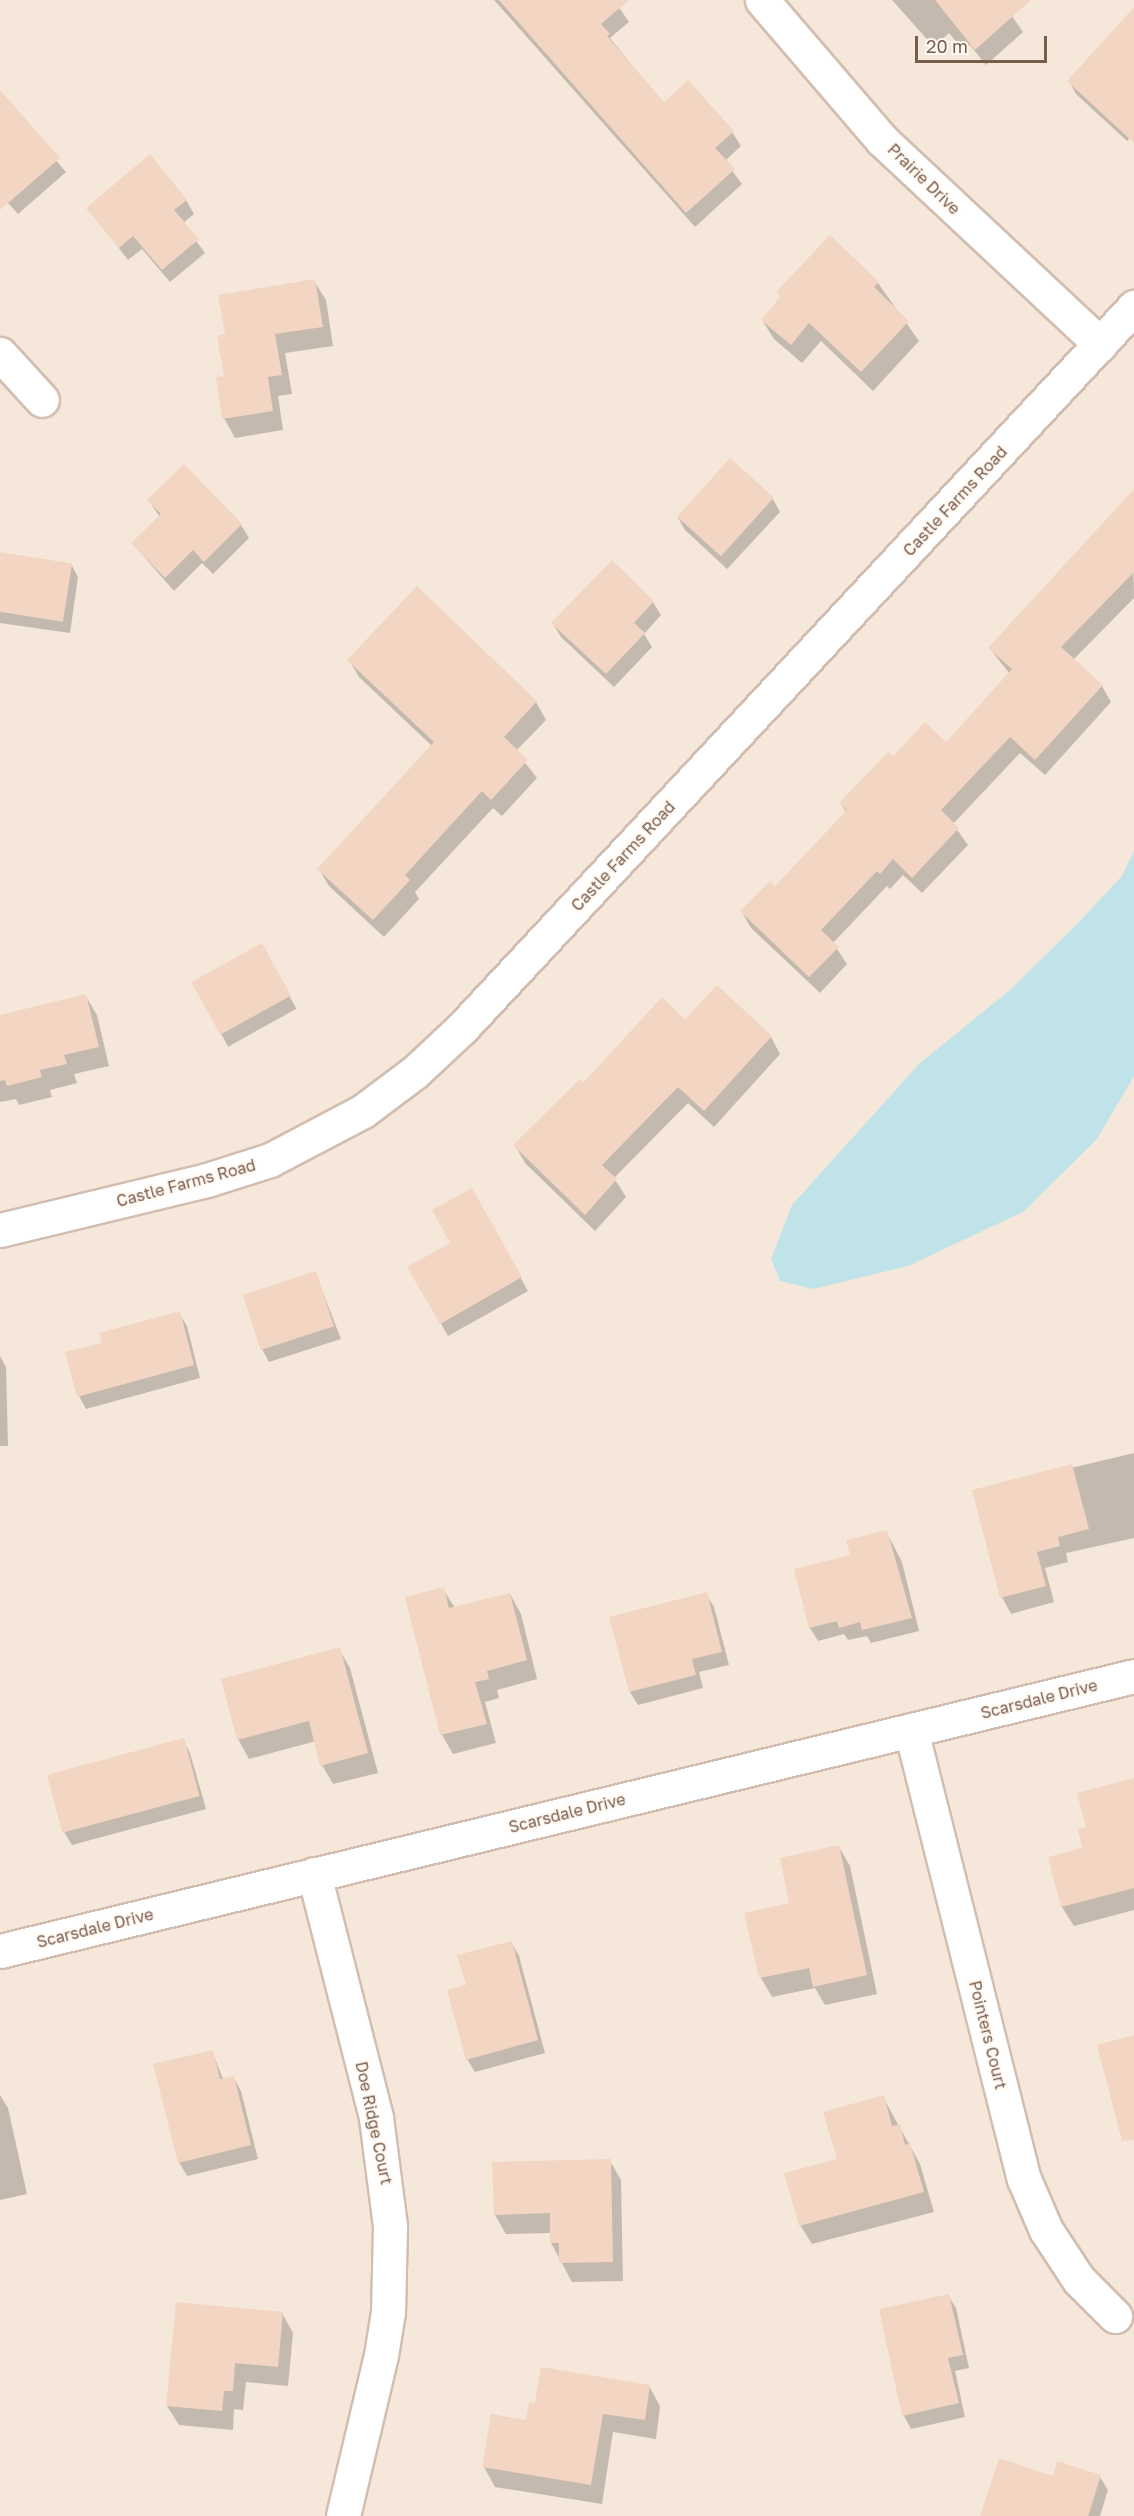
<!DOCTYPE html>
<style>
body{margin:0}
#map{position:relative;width:1134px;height:2516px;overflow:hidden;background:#fdf6ec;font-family:"Golos Text",sans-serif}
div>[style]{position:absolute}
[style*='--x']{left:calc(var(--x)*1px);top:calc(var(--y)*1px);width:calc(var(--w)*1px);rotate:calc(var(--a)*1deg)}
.residential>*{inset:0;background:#f5e8da;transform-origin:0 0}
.water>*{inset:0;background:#bfe3e8}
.shadow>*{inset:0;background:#0003;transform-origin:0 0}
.building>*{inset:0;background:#f3d5c3;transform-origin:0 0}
.roads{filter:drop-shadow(2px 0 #d1beb0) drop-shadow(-2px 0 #d1beb0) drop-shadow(0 2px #d1beb0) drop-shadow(0 -2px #d1beb0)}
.minor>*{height:33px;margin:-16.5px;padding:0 16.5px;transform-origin:16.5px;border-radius:16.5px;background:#fff}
span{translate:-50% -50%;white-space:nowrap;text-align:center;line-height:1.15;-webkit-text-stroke:4.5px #fffaf3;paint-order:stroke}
.street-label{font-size:16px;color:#7a5c4d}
.scale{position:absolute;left:915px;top:36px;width:132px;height:27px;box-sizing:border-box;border:3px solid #7a5c4d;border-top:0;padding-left:8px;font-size:18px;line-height:21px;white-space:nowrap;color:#7a5c4d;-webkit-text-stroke:4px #fffaf3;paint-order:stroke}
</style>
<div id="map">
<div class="residential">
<div style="left:0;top:0;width:1134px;height:2516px"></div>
</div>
<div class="water">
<div style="clip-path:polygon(1134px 851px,1134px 1076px,1097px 1139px,1023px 1212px,908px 1266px,813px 1289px,780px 1281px,771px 1259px,792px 1205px,920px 1063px,1010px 990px,1080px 921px,1122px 876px)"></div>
</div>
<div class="shadow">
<div style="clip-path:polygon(494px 0,614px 0,629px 22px,610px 38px,664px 105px,732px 132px,741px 146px,725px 161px,742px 184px,695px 227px)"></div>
<div style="clip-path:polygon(892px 0,1001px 0,1023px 32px,986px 65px,970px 45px,963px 50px,949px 33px,934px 47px)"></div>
<div style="clip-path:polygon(1134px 20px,1134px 134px,1127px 141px,1076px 94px,1069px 81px)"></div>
<div style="clip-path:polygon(0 94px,66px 172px,18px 214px,0 194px)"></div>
<div style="clip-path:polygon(186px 200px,194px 214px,183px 223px,205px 253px,170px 282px,142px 249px,128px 260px,88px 208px)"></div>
<div style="clip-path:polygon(314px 281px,326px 300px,333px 346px,285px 353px,292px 394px,278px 396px,283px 430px,235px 438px,224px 418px,226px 378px)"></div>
<div style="clip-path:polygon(878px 283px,919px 341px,873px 391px,821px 341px,802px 363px,774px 339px,762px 320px,781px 298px,778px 292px)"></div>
<div style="clip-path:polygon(1132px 493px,1134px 598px,1073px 660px,1102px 686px,1111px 702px,1045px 775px,1020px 753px,953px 824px,968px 845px,922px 893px,903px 875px,890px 889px,887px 886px,833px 943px,847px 964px,820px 993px,751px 928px,742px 912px,775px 888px,847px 813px,841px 804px,893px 759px,946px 744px,1010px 674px,990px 649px)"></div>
<div style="clip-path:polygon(773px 499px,780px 512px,727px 569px,685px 530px,677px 516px)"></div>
<div style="clip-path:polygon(149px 501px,241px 525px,249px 538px,213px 574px,202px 563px,174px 591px,133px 544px,160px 517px)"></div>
<div style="clip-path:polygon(0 554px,71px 564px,78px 577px,70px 633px,0 623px)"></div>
<div style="clip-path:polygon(612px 562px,653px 602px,661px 615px,644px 634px,652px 647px,614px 687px,561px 637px,553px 624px)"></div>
<div style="clip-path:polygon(417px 588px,536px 702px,546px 720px,516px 751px,537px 778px,502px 816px,493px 808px,415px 892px,419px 899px,384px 937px,329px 886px,319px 869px,432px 746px,359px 677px,349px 660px)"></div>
<div style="left:261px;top:945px;width:73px;height:78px;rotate:61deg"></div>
<div style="clip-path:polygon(85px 995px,97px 1015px,109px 1066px,74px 1074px,77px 1083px,50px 1090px,52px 1097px,19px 1105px,16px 1099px,0 1102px,0 1016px)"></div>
<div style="clip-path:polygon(771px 1037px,780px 1054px,714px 1127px,688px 1103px,614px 1178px,626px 1197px,595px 1231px,525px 1163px,516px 1147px,583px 1085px)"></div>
<div style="clip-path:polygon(471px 1190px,528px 1291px,448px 1336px,409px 1268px,452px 1244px)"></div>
<div style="clip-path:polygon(315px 1272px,341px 1339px,269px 1362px,262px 1349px)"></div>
<div style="clip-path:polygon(179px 1313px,187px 1326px,200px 1378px,86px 1409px,79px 1396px,103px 1344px)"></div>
<div style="clip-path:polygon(0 1356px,6px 1367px,8px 1446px,0 1446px)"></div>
<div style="clip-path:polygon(1134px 1453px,1134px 1538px,1066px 1553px,1068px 1562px,1045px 1568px,1054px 1602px,1011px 1614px,1002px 1597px,974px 1491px)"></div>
<div style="clip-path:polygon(886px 1531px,902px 1562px,919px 1631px,871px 1643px,867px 1636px,848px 1640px,844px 1634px,818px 1641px,810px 1628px,852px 1556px)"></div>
<div style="clip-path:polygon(443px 1589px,455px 1608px,510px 1594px,521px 1614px,537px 1679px,497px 1690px,499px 1698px,485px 1702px,496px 1743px,453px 1754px,442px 1735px,407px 1598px)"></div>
<div style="clip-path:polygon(706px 1594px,714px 1607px,729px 1665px,699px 1672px,703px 1688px,638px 1705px,630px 1692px,611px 1618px)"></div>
<div style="clip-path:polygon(339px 1649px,350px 1668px,378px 1773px,333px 1784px,322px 1765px,316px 1741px,249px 1759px,238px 1739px)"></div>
<div style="clip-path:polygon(183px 1740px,190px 1753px,206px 1809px,72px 1845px,64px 1832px)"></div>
<div style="clip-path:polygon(1134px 1780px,1134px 1910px,1074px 1926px,1062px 1907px,1050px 1858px,1084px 1849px,1088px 1828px)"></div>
<div style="clip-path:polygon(839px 1847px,850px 1866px,877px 1994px,825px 2005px,815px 1988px,772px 1997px,761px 1978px,746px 1914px,791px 1904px)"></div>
<div style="clip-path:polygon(511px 1942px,519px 1956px,545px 2053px,475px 2072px,467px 2059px,467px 1986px)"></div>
<div style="clip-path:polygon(212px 2051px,223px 2079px,233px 2077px,241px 2091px,258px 2159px,187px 2176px,179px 2162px)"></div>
<div style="clip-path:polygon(0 2095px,8px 2108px,27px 2194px,0 2200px)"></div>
<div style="clip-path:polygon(883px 2097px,920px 2164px,934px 2212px,812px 2244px,800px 2225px,838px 2160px)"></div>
<div style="clip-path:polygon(610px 2161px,621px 2180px,623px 2281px,572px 2282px,551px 2243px,551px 2233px,506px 2234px,495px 2215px)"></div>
<div style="clip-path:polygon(948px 2295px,956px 2308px,969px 2368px,955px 2371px,965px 2417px,911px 2429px,904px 2416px,880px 2310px)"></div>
<div style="clip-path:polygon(282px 2313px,293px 2333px,288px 2386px,246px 2382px,243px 2410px,234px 2409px,233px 2430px,179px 2425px,167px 2406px)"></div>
<div style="clip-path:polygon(649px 2386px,660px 2406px,656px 2439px,613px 2432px,602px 2504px,495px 2487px,484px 2467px,528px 2422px,536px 2404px)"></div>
<div style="clip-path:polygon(1100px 2477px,1108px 2490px,1100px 2516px,983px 2516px,1054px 2478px)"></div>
</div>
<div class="building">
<div style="clip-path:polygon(499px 0,629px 0,601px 24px,610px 34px,607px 36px,664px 102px,688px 80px,734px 131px,715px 148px,735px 169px,686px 213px)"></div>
<div style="clip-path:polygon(935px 0,1031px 0,975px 50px)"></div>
<div style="clip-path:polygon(1134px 7px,1134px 143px,1067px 81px)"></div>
<div style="clip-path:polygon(0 90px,60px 158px,0 210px)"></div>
<div style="clip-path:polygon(150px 154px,187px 200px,174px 210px,199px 239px,162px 270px,133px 236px,119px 248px,86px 208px)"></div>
<div style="clip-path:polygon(830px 235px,879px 282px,874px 287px,909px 321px,861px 372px,809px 323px,791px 345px,761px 320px,781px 296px,776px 292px)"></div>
<div style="clip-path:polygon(315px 279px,323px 327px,275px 334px,282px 375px,268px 377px,273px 411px,222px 419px,216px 377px,224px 376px,217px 336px,225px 334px,218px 295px)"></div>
<div style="left:730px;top:458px;width:59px;height:79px;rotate:42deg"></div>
<div style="clip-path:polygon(184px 464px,242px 524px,204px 562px,193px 550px,165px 578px,131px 543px,161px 514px,147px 500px)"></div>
<div style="clip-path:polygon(1134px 489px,1134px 572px,1061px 647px,1103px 685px,1035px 760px,1010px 737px,941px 810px,959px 828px,912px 878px,893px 859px,880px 874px,877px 871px,821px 930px,839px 947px,809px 977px,740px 911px,770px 881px,775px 886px,847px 810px,839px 803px,888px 752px,893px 756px,925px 722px,946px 742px,1012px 669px,988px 648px)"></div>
<div style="left:0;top:552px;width:73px;height:59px;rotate:9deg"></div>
<div style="clip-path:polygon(612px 560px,654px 601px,634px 623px,645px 633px,606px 674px,551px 623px)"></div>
<div style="clip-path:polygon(417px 586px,537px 701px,504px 737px,528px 760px,491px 800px,482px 791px,405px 875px,410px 880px,373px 920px,317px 869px,434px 742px,347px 660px)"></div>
<div style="left:262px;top:943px;width:60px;height:81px;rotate:61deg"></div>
<div style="clip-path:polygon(717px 985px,772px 1036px,704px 1111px,678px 1087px,602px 1165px,617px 1179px,585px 1215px,513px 1145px,580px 1079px,583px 1083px,662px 997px,685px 1019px)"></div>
<div style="clip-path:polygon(86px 994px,99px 1047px,64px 1055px,67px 1064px,40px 1070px,42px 1077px,7px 1086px,5px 1080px,0 1081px,0 1015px)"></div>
<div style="clip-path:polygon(472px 1188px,522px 1277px,440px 1324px,407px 1267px,450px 1243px,432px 1210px)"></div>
<div style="left:316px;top:1271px;width:58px;height:77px;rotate:72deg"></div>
<div style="clip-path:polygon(180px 1311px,194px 1365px,77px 1397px,65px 1352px,102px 1343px,99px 1333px)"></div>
<div style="clip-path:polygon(1072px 1464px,1089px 1529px,1058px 1537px,1060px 1546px,1037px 1552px,1046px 1586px,1000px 1598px,972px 1490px)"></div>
<div style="clip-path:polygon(887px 1530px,912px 1618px,862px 1630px,860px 1622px,839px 1628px,837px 1621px,809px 1628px,794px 1569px,850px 1555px,846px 1540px)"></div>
<div style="clip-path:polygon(444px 1587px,449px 1608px,510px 1593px,527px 1660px,487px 1671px,489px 1679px,475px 1682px,487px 1724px,440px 1735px,405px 1597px)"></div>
<div style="clip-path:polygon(707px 1592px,722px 1652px,692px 1659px,696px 1675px,629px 1692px,609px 1617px)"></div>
<div style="clip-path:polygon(340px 1647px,368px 1753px,320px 1766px,309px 1721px,237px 1740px,221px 1679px)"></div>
<div style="left:184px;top:1738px;width:60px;height:142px;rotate:75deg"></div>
<div style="clip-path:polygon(1134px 1778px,1134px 1888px,1061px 1907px,1048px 1857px,1082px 1848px,1078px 1829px,1086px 1827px,1077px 1793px)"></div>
<div style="clip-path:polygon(839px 1845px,867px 1975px,813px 1987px,809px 1968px,759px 1978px,744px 1913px,789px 1903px,780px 1858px)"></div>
<div style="clip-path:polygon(512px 1941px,538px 2040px,466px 2060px,447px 1990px,466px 1985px,457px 1955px)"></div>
<div style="clip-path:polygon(1134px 2035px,1134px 2140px,1122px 2141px,1097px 2045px)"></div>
<div style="clip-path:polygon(213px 2050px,220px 2079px,234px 2076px,251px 2145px,178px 2163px,153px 2064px)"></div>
<div style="clip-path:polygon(884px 2095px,892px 2126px,900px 2124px,905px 2145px,910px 2143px,924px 2192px,799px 2226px,784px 2173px,837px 2159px,823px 2112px)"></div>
<div style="clip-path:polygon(611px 2159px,613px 2262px,559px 2263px,559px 2243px,550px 2243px,550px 2213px,494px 2215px,492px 2162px)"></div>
<div style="clip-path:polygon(949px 2294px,963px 2355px,948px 2358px,959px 2403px,902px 2416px,879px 2309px)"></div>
<div style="clip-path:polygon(176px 2302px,283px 2312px,278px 2367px,235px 2363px,233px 2391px,224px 2391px,222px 2411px,166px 2406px)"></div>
<div style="clip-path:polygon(541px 2367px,650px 2385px,645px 2420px,603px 2414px,591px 2485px,482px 2467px,491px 2414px,526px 2420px,529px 2402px,535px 2403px)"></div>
<div style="clip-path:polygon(999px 2458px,1053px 2476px,1057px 2461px,1101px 2475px,1088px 2516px,980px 2516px)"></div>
</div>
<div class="roads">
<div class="minor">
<div style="--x:762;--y:0;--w:184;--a:49.4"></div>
<div style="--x:882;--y:140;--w:299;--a:43.1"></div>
<div style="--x:0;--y:354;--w:62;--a:47.6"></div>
<div style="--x:0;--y:1230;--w:213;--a:-13.6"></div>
<div style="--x:207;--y:1180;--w:66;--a:-17.6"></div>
<div style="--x:270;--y:1160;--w:105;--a:-27.8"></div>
<div style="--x:363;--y:1111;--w:65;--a:-36.9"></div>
<div style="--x:415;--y:1072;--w:64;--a:-43.1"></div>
<div style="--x:462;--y:1028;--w:986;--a:-47.01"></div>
<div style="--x:911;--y:1730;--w:463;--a:75.9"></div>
<div style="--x:1024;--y:2179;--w:56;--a:66.7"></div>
<div style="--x:1046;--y:2230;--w:60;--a:56.6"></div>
<div style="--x:1079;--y:2280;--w:51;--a:45"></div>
<div style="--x:314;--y:1874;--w:252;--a:75.7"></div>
<div style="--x:376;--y:2118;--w:109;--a:82.6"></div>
<div style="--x:390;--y:2226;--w:86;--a:91.3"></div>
<div style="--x:388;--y:2312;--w:44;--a:99.2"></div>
<div style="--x:381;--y:2355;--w:165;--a:103.3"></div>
<div style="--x:0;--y:1951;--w:1167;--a:-13.63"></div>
</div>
</div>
<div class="street-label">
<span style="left:924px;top:179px;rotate:44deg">Prairie Drive</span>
<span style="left:955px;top:501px;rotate:-47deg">Castle Farms Road</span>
<span style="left:623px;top:856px;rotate:-47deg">Castle Farms Road</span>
<span style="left:186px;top:1183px;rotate:-15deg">Castle Farms Road</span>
<span style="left:1039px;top:1699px;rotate:-14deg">Scarsdale Drive</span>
<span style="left:567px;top:1813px;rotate:-14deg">Scarsdale Drive</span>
<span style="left:95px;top:1928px;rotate:-14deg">Scarsdale Drive</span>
<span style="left:988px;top:2035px;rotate:76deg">Pointers Court</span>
<span style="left:374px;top:2123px;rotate:78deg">Doe Ridge Court</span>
</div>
<div class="scale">20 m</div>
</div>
